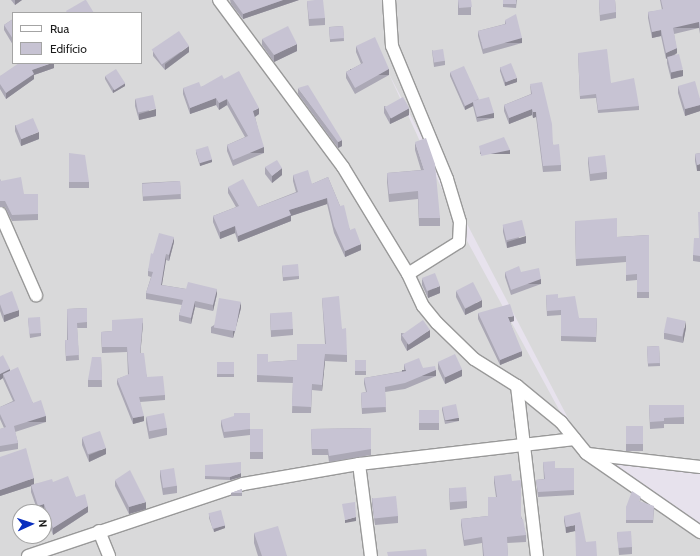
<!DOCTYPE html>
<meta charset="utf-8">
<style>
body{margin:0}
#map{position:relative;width:700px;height:556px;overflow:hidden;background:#e7e2ed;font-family:Cabin,sans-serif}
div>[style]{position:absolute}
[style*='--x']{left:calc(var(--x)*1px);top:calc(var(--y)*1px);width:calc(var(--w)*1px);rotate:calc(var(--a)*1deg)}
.residential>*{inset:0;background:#d9d9da}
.roads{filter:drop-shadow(1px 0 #999) drop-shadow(-1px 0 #999) drop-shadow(0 1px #999) drop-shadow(0 -1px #999)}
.minor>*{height:12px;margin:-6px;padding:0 6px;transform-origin:6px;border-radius:6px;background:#fff}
.wall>*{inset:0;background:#aba8b5;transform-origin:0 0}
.shaded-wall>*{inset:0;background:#8b8894;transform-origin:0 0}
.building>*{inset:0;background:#c7c3d3;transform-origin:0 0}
span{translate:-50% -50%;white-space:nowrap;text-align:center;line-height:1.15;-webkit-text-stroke:3px #fff;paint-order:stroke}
.legend{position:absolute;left:12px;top:12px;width:130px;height:52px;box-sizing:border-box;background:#fff;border:1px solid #a4a4a4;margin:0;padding:5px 7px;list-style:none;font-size:12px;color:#1c1c1c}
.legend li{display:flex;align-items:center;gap:8px;height:20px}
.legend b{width:20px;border:1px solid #a4a4a4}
.north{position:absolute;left:12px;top:504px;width:40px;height:40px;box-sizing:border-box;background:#fff;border:1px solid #a4a4a4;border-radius:50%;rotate:87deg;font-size:11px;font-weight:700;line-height:16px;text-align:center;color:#1c1c1c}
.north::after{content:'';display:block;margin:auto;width:14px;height:18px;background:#0a2fbf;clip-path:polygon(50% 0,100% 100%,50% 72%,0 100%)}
</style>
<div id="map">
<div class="residential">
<div style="clip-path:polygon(evenodd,0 0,700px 0,700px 466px,596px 455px,700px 532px,700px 556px,0 556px,0 0,13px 13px,141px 13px,141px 63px,13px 63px,13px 13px,0 0,388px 72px,581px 443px,575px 439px,459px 226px,388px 72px,0 0,20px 512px,44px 512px,44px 536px,20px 536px,20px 512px)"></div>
</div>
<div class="roads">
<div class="minor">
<div style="--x:219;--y:0;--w:208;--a:53.4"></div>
<div style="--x:343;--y:167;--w:125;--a:58.7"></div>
<div style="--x:408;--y:274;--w:35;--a:65"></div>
<div style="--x:423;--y:306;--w:22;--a:51"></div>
<div style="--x:437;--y:323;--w:52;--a:44.2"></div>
<div style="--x:474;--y:359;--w:51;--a:32.1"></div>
<div style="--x:517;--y:386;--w:57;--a:39.3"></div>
<div style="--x:561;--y:422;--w:40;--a:51"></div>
<div style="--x:586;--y:453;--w:139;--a:34.7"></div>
<div style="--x:389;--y:0;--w:46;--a:86.3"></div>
<div style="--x:392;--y:46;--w:144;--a:67.5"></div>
<div style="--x:447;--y:179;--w:45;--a:73.2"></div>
<div style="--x:460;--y:222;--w:20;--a:93"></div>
<div style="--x:459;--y:242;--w:60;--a:147.9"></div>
<div style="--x:0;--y:213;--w:90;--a:66.3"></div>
<div style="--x:517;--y:386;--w:171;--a:83.3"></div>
<div style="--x:588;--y:454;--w:113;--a:6.6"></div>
<div style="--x:359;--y:464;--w:93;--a:82.6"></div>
<div style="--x:99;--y:531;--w:27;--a:68"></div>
<div style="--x:28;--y:556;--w:227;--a:-18.5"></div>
<div style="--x:243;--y:484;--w:118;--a:-9.8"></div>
<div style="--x:359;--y:464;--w:217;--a:-6.6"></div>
</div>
</div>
<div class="wall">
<div style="clip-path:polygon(11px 0,22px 0,15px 5px)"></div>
<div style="clip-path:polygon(230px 0,299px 0,243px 19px,231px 4px)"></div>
<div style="left:458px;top:0;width:13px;height:15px"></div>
<div style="clip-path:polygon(503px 0,517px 0,516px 8px,503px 7px)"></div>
<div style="clip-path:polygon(599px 0,615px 0,616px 12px,616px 18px,600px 21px)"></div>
<div style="clip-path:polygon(660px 0,700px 0,700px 34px,699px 28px,674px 34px,677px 53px,675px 55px,683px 76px,671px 79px,667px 63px,667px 58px,666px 59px,661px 36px,652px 38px,648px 18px,648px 12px,662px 10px)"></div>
<div style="clip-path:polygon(307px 1px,325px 18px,325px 25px,309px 26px)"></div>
<div style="clip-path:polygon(13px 19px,13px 45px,4px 30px,4px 25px)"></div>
<div style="clip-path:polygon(505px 20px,522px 43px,483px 54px,478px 36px,478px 31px,505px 24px)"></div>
<div style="left:343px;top:26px;width:15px;height:14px;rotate:86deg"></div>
<div style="clip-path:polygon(262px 39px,297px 51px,274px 62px,262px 45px)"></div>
<div style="clip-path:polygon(356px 46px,389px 75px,355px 94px,346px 78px,346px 72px,361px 64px,356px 52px)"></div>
<div style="clip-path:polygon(432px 50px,445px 61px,445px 65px,434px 67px)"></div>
<div style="clip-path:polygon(153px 51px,189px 52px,165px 70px,153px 56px)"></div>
<div style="clip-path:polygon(578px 53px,611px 83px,639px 106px,639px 110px,598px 113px,596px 98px,580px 99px)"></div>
<div style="clip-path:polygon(54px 63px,54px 68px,34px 75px,34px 79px,6px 99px,0 89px,0 76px)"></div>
<div style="clip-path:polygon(500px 67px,517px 82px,505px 86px,500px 71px)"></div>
<div style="clip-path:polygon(450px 72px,479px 100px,494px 118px,477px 122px,473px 106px,465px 110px,450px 76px)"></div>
<div style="clip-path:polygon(105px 76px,125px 86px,113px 93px,105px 79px)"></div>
<div style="clip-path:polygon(224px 79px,259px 114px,255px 117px,264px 153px,233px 166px,227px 151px,227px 145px,245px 137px,227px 105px,219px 110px,216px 105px,190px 114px,183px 94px,183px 88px,201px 87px)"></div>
<div style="clip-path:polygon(530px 84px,561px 165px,561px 171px,543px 172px,536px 117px,533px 118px,532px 115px,509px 124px,504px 111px,504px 105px,531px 94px)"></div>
<div style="clip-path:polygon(678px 86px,700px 99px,700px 111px,685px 116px,678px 93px)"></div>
<div style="clip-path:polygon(298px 88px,342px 146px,338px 148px,298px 94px)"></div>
<div style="clip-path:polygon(135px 99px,156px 116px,139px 120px,135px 106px)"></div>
<div style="clip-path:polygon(384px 106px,409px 115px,390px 124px,384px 113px)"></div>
<div style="clip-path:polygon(15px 125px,39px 139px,21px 146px,15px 131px)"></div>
<div style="clip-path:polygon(415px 142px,440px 218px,440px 226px,419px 226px,418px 199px,389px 202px,387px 182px,387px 173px,421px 170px,415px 150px)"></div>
<div style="clip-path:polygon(196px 150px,212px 162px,200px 166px,196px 153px)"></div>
<div style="clip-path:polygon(69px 153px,89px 182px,89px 188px,69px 188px)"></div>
<div style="clip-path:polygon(700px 153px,697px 171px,695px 161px,695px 154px)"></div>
<div style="clip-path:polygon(588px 157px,607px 172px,607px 179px,590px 181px,588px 163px)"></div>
<div style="clip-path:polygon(265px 167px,282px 175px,272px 183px,265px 174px)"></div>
<div style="clip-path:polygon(293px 175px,312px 184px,328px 177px,350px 230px,361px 250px,345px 257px,334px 233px,327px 204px,291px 216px,291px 221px,238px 242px,235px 233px,220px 239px,213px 222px,213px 216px,236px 207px,228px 193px,228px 187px,258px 207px,296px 192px,293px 181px)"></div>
<div style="clip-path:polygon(0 179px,1px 181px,24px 194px,38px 194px,38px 220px,12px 221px,5px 207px,0 207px)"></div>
<div style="left:180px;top:181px;width:18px;height:38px;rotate:87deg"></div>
<div style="clip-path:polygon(700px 212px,700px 262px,693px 261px,693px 255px,699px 238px)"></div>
<div style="clip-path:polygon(575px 221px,617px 237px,649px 235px,649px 298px,637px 298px,637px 280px,626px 281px,626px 262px,576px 266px)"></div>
<div style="clip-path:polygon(503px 225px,526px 243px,507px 248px,503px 232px)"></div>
<div style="clip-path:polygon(174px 242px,169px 261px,166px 260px,162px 285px,217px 294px,213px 311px,195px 307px,191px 324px,179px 321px,179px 315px,182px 305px,146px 299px,146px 293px,151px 277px,148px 276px,148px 271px,153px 254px)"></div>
<div style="clip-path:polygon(282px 266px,299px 276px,299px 279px,283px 281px)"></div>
<div style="clip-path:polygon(505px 272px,521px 272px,541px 284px,511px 295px,505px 277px)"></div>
<div style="clip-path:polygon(422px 279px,440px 293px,428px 298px,422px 285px)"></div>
<div style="clip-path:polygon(456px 291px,482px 307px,465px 315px,456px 297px)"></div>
<div style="clip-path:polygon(546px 295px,558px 298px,579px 318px,597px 318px,596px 342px,561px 341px,561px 315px,547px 316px)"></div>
<div style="clip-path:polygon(0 296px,19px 316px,4px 322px,0 311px)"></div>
<div style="clip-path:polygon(322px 298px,342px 329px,347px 355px,347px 362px,325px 361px,322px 391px,312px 390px,311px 413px,292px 413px,293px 383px,257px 382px,257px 354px,268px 362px,297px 360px,325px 344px)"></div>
<div style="clip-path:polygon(87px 308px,87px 328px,77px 328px,79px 360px,66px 361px,65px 340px,67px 340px,67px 309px)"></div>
<div style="clip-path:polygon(241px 308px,233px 338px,211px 333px,211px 327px)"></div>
<div style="clip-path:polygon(478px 313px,514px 321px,510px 322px,522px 356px,500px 365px,478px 319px)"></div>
<div style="clip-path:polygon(270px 314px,293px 329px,293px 335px,271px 337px)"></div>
<div style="clip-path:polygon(28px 318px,41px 333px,41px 336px,30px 338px)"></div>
<div style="clip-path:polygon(143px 323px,140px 353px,147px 377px,165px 395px,165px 400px,140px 402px,144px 421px,133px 424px,117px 384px,117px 379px,128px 375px,127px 352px,102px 353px,101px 332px,112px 331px)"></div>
<div style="clip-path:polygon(686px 328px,683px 343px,664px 339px,664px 333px)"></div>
<div style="clip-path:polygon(401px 333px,430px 337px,407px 351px,401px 340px)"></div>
<div style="left:659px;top:346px;width:20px;height:12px;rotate:87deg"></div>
<div style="clip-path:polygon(0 357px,33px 403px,46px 422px,15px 432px,18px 443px,18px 449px,0 452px,0 429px,4px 428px,0 419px,0 407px,13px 401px,3px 379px,3px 378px,0 380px)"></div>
<div style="clip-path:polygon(101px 357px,102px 387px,88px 387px,88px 380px)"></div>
<div style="left:355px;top:360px;width:11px;height:15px"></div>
<div style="left:217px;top:362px;width:17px;height:15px"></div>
<div style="clip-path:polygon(438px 362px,462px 376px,445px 384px,438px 369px)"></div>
<div style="clip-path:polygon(404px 364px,423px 368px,436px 376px,405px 389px,385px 392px,386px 412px,362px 414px,361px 393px,366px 392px,364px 384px,364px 378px,404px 371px)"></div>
<div style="clip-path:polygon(649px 405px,684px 405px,684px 424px,664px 424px,664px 428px,650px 429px)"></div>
<div style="clip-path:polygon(442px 407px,459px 421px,445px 424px,442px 410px)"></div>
<div style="left:439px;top:410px;width:20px;height:20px;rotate:90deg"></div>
<div style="clip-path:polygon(146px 417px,167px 428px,167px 435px,149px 439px,146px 423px)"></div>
<div style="clip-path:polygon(221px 420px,250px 429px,263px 429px,263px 459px,250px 459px,250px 435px,224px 438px,221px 426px)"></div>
<div style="left:643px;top:426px;width:25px;height:17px;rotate:90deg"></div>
<div style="clip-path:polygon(371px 428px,371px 455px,329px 462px,328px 455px,312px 455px,311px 429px)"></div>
<div style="clip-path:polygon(82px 438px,106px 454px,89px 462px,82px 445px)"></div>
<div style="clip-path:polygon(0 457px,34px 484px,53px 482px,76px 497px,88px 512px,53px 535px,44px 511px,38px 512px,31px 492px,31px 486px,0 496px)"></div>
<div style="clip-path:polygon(543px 462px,555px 468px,574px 490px,574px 495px,538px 497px,536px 480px,544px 479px)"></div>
<div style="clip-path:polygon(205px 465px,241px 477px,230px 480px,205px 479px)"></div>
<div style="clip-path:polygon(160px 470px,177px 486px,177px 493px,163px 495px,160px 477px)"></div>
<div style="clip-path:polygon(494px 476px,512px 481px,526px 535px,526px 542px,507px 543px,508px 556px,483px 556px,482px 543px,464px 546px,461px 525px,461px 519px,488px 516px,496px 497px,494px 483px)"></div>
<div style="clip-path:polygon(115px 480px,146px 509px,129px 514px,115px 486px)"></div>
<div style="clip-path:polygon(449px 488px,467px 501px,467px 508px,450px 510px)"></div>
<div style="clip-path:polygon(242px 489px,242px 496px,231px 496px,231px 493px)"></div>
<div style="clip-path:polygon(372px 498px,398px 516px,398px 523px,375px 525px,372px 504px)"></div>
<div style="clip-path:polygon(641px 500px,640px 502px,654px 509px,653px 523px,626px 523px,626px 507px)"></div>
<div style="clip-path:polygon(209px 514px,225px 528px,214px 532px,209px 518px)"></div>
<div style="clip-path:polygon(564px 516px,586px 542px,597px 556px,575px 531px,566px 533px,564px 521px)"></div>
<div style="clip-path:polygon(617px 532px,632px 547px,632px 554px,619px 555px)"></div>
<div style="clip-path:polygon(254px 533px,287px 556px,258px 556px,254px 543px)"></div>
</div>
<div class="shaded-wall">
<div style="clip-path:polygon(15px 0,22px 0,15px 5px)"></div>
<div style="clip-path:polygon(283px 0,299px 0,243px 19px,243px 14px)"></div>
<div style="left:699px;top:22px;width:6px;height:27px;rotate:90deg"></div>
<div style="clip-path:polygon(661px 30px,661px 36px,652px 38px,652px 32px)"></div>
<div style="left:522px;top:38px;width:5px;height:41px;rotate:90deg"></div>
<div style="clip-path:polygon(297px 44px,297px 51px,274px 62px,274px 55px)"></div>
<div style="clip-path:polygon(189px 46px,189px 52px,165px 70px,165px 64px)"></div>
<div style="clip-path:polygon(677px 48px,677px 53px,668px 58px,667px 56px,667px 58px,666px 59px,666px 53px)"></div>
<div style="clip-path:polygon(52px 63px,54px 63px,54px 68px,34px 75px,34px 79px,6px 99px,6px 93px,32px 70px)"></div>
<div style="left:389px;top:69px;width:6px;height:39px;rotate:90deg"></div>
<div style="clip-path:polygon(683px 70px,683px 76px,671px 79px,671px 72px)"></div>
<div style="clip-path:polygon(517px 78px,517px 82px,505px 86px,505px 82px)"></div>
<div style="clip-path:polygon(125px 83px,125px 86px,113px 93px,113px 90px)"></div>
<div style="clip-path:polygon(216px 98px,216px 105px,190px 114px,190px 108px)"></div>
<div style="clip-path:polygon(227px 99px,227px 105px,219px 110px,219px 103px)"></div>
<div style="clip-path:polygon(473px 102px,473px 106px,465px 110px,465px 106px)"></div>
<div style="clip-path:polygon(700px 105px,700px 111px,685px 116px,685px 109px)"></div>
<div style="clip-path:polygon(259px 108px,259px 114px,253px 118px,253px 111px)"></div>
<div style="clip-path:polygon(409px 108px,409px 115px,390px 124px,390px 118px)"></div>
<div style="clip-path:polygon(156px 109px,156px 116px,139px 120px,139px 114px)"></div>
<div style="clip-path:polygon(532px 109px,532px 115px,509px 124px,509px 118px)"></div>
<div style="clip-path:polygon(533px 112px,536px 112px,536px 117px,533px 118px)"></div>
<div style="left:494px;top:113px;width:5px;height:17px;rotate:90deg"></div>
<div style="clip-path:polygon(39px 132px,39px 139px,21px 146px,21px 139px)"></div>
<div style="clip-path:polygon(342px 140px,342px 146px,338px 148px,338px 142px)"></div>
<div style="left:264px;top:147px;width:6px;height:34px;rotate:90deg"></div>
<div style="left:510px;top:150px;width:4px;height:30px;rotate:90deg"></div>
<div style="clip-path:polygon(212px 159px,212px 162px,200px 166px,200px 162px)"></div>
<div style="clip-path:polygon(700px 164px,700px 171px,697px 171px,697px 165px)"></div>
<div style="clip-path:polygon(282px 168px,282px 175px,272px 183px,272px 176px)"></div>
<div style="clip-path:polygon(327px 198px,327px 204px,291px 216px,291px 221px,238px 242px,238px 236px,289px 210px)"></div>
<div style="clip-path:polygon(235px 226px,235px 233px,220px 239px,220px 232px)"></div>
<div style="clip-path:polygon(526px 236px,526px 243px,507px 248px,507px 242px)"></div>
<div style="clip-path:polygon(174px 237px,174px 242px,169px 261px,169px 255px)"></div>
<div style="clip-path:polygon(361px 244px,361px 250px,345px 257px,345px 251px)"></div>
<div style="clip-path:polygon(166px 254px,166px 260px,161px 290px,161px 285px)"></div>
<div style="left:541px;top:279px;width:5px;height:32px;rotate:90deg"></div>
<div style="clip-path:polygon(440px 286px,440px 293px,428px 298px,428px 291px)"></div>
<div style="clip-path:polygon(217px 289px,217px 294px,213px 311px,213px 305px)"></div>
<div style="clip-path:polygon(482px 300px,482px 307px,465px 315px,465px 309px)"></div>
<div style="clip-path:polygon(195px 301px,195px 307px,191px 324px,191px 318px)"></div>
<div style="clip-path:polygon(241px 302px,241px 308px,233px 338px,233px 332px)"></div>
<div style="clip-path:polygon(19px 310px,19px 316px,4px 322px,4px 315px)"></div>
<div style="clip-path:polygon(514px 316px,514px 321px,508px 323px,508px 317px)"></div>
<div style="clip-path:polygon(143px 318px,143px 323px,140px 358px,140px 353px)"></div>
<div style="clip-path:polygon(686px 321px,686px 328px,683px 343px,683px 336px)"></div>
<div style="clip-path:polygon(430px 330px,430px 337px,407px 351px,407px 344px)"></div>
<div style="clip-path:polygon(522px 351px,522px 356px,500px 365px,500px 360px)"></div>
<div style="clip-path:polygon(325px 354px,325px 361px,322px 391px,322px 385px)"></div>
<div style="clip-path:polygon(10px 369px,10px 374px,3px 374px,3px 378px,0 380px,0 374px)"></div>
<div style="clip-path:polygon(462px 369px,462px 376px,445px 384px,445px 377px)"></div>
<div style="left:436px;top:370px;width:6px;height:34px;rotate:90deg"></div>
<div style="left:46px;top:416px;width:6px;height:34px;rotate:90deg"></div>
<div style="clip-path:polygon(144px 416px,144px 421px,133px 424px,133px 418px)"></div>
<div style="left:459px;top:418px;width:3px;height:14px;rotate:90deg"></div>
<div style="clip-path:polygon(106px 448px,106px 454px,89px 462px,89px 455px)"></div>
<div style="clip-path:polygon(241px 473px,241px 477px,230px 480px,230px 477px)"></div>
<div style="clip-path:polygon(34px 478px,34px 485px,0 496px,0 490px)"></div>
<div style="clip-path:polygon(146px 502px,146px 509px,129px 514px,129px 507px)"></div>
<div style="clip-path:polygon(44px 504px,44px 511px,38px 512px,38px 506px)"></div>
<div style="clip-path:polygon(88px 506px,88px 512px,53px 535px,53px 528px)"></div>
<div style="clip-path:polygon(356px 517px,356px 521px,345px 523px,345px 520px)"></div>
<div style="clip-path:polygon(225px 525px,225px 528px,214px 532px,214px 529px)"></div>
<div style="clip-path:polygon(575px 525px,575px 531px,566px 533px,566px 527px)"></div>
</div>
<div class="building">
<div style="clip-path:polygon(85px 0,86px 0,94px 13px,67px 13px,66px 11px)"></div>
<div style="clip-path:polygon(233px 0,283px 0,243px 14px)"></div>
<div style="clip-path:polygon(315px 0,323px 0,325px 18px,309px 19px,307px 1px)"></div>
<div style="clip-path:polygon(458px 0,471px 0,472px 7px,459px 8px)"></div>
<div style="left:503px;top:0;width:13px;height:4px"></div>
<div style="clip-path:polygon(599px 0,615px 0,616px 12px,600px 15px)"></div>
<div style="clip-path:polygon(661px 0,700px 0,700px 28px,699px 22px,673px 28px,677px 48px,666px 53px,661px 30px,652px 32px,648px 12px,663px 9px)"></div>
<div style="clip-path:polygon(516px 14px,522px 38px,483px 49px,478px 31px,506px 24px,505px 20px)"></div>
<div style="clip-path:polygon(13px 19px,13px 39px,4px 25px)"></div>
<div style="clip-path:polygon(288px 26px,297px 44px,274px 55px,262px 39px)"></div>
<div style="left:343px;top:26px;width:12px;height:14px;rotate:85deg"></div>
<div style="left:179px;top:31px;width:18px;height:33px;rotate:56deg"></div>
<div style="clip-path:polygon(375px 37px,389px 69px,355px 88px,346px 72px,363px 63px,356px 46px)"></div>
<div style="left:443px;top:49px;width:12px;height:11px;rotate:81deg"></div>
<div style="clip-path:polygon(607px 49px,611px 83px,634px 78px,639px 106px,598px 110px,596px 94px,580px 96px,578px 53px)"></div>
<div style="left:679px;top:54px;width:16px;height:12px;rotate:76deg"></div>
<div style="clip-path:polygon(19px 63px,52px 63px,32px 70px,34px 74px,6px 93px,0 84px,0 76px)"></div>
<div style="left:511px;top:63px;width:16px;height:12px;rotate:68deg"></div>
<div style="clip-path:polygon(464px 66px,479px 99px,473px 101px,489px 97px,494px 113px,477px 117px,473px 102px,465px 106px,450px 72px)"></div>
<div style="left:116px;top:69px;width:17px;height:13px;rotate:57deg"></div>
<div style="clip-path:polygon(239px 71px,259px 108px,253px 111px,264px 147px,233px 160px,227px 145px,248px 136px,227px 99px,219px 103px,216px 98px,190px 108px,183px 88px,199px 82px,201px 87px,222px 75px,224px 79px)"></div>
<div style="clip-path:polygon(695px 81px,700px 99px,700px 105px,685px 109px,678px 86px)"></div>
<div style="clip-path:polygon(542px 82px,552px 124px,553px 145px,559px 144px,561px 165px,543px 166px,536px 112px,533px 112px,532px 109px,509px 118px,504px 105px,532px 94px,530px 84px)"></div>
<div style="clip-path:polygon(308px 85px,342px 140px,338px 142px,298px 88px)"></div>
<div style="left:153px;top:95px;width:14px;height:18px;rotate:78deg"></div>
<div style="left:403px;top:97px;width:13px;height:21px;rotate:61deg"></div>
<div style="left:33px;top:118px;width:15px;height:19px;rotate:67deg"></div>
<div style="clip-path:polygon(504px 137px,510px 150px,481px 156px,479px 146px)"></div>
<div style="clip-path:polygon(426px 138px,435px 164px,440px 218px,419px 218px,418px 191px,389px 194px,387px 173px,424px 170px,415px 142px)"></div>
<div style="left:208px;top:146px;width:14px;height:13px;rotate:73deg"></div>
<div style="clip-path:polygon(69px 153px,85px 155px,89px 182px,69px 182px)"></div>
<div style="clip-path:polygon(700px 153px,700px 164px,697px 165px,695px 154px)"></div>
<div style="left:605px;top:155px;width:17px;height:17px;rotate:83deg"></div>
<div style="clip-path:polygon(277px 160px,282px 168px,272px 176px,265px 167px)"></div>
<div style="clip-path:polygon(308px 170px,312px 184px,328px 177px,340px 206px,344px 205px,350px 230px,355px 228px,361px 244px,345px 251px,334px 226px,327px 198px,289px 210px,291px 215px,238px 236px,235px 226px,220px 232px,213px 216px,239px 206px,228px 187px,243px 179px,258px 207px,298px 192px,293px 175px)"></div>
<div style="clip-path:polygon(21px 177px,24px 194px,38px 194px,38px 214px,12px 215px,5px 201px,0 201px,0 179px,1px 181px)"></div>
<div style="left:180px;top:181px;width:13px;height:38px;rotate:86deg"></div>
<div style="clip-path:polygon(698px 212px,700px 212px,700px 256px,693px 255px,694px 238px,699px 238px)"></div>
<div style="clip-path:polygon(617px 218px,617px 237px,649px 235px,649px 292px,637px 292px,637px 274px,626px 275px,626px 256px,576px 259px,575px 221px)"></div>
<div style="left:522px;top:220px;width:16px;height:20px;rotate:76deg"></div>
<div style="clip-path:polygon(159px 233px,174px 237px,169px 255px,166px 254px,161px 285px,186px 289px,188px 282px,217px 289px,213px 305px,195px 301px,191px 318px,179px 315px,183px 300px,146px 293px,153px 272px,148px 271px,151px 253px,153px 254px)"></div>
<div style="left:298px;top:264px;width:12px;height:16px;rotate:85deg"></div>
<div style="clip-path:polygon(519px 266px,521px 272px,539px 268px,541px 279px,511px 290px,505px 272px)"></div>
<div style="left:435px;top:273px;width:14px;height:14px;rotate:69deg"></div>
<div style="left:473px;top:282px;width:20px;height:19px;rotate:63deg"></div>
<div style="clip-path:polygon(12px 291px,19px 310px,4px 315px,0 304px,0 296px)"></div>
<div style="clip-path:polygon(558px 294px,558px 298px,575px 296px,579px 318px,597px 318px,596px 337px,561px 336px,561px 310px,547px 311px,546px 295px)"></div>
<div style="clip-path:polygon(339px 296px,342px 329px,346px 328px,347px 355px,325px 354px,322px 385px,312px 384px,311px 407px,292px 406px,293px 377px,257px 375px,257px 354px,268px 354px,268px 362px,297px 360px,297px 344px,326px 344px,322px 298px)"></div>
<div style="left:219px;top:298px;width:22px;height:30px;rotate:10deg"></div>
<div style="clip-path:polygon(510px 304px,514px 316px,508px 317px,522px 351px,500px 360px,478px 313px)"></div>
<div style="clip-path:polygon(87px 308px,87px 322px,77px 323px,79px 355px,66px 356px,65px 340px,68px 340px,67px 309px)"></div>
<div style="left:292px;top:312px;width:17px;height:22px;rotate:87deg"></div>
<div style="left:40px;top:317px;width:16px;height:12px;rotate:86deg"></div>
<div style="left:667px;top:317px;width:19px;height:16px;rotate:12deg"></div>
<div style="clip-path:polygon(143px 318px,140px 353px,144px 353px,147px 377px,163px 376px,165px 395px,139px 397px,144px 416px,133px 418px,117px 379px,129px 374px,127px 347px,102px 347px,101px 332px,112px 331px,112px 320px)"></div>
<div style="left:423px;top:320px;width:12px;height:26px;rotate:55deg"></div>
<div style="left:659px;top:346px;width:17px;height:12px;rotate:87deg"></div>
<div style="left:455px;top:354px;width:17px;height:19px;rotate:65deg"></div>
<div style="clip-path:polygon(3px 355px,10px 369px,0 374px,0 357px)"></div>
<div style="clip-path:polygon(92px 357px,101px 357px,102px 380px,88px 380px)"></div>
<div style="clip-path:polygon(419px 358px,423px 368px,435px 366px,436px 370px,405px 383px,385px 387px,386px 407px,362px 408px,361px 393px,367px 392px,364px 378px,406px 371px,404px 364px)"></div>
<div style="left:355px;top:360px;width:11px;height:11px"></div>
<div style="left:217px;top:362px;width:17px;height:12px"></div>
<div style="clip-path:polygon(18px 367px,33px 403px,41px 400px,46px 416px,14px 426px,18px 443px,0 446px,0 429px,6px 427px,0 414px,0 407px,15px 401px,3px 374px)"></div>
<div style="left:456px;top:404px;width:14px;height:14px;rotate:78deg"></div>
<div style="clip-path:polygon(649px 405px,684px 405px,684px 417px,664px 418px,664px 421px,650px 422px)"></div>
<div style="left:439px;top:410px;width:13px;height:20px;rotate:90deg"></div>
<div style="left:164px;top:413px;width:15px;height:18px;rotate:79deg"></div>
<div style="clip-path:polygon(234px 413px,250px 413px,250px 429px,224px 432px,221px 420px,234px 416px)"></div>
<div style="left:643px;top:426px;width:18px;height:17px;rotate:90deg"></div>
<div style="clip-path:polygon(371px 428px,371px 449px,329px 456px,328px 449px,312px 449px,311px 429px)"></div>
<div style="left:250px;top:429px;width:13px;height:23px"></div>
<div style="left:100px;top:431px;width:18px;height:19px;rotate:71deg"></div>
<div style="clip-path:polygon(26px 448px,34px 478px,0 490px,0 457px)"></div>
<div style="clip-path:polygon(555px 461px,555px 468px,574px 468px,574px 490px,538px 492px,536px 480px,545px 479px,543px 462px)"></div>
<div style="clip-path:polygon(241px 462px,241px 473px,230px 477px,205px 476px,205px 465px)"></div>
<div style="left:174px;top:468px;width:18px;height:14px;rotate:81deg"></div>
<div style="clip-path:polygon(130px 470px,146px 502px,129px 507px,115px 480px)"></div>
<div style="clip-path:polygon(511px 474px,512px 481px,521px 480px,521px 519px,523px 519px,526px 535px,507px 537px,508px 556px,484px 556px,482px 537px,464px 540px,461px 519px,488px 516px,488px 497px,497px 497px,494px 476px)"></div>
<div style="clip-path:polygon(68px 476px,76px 497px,85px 494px,88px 506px,53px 528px,44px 504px,38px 506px,31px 485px,52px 479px,53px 482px)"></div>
<div style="left:466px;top:487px;width:14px;height:17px;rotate:86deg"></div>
<div style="clip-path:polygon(242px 489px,242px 493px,231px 493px)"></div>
<div style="clip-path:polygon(632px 491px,641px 497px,639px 501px,654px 506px,653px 520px,626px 520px,626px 507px)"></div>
<div style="left:396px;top:496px;width:20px;height:24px;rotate:84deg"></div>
<div style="clip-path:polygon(355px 502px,356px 517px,345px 520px,342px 504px)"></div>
<div style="left:221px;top:510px;width:16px;height:13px;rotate:75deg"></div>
<div style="clip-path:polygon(580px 512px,586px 542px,596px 541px,597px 556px,576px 556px,575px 525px,566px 527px,564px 516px)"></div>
<div style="clip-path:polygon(278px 526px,287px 556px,262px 556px,254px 533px)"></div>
<div style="left:631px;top:531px;width:16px;height:14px;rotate:86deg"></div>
<div style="clip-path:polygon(426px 549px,427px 556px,388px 556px,387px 552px)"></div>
</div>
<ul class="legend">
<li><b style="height:5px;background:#fff"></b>Rua</li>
<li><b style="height:11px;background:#c7c3d3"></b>Edifício</li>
</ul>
<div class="north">N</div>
</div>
